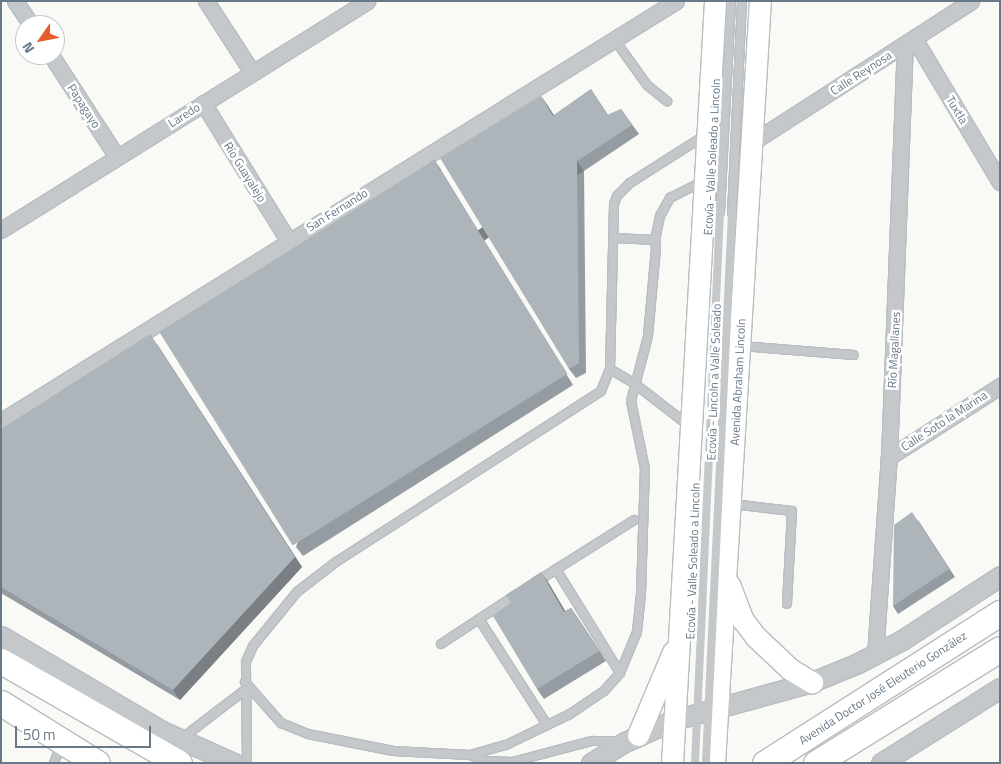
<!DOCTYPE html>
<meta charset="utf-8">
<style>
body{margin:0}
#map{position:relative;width:1001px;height:764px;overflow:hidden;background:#f9f9f6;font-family:"Titillium Web",sans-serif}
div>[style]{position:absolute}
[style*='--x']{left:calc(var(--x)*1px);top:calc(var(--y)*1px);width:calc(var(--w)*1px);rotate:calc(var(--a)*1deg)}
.roads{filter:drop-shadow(1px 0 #b8bdc2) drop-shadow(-1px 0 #b8bdc2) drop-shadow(0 1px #b8bdc2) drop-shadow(0 -1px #b8bdc2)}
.service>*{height:8px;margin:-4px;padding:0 4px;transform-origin:4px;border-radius:4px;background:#c4c8cb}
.minor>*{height:15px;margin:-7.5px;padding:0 7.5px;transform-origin:7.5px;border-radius:7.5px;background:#c4c8cb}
.tertiary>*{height:19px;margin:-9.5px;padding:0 9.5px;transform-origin:9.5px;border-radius:9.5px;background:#c4c8cb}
.secondary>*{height:21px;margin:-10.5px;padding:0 10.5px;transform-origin:10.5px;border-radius:10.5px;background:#fff}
.trunk>*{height:25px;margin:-12.5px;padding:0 12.5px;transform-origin:12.5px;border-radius:12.5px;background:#fff}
.service-bridge>*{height:8px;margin:-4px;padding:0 4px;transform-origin:4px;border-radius:4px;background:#c4c8cb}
.wall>*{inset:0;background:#959ca1}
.shaded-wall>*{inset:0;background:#797f83;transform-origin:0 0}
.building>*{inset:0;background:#adb5bb;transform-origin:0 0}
span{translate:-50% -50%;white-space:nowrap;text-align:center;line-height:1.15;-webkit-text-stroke:5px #fff;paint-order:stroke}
.street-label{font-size:12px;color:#677887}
.frame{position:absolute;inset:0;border:2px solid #677887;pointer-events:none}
.north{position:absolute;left:15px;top:15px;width:50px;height:50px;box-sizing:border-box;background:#fff;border:1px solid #c2c9cf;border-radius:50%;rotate:237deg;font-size:14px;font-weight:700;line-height:20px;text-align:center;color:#677887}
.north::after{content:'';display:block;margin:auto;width:18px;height:22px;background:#e55d2a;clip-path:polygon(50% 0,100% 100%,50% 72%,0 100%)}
.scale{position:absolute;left:15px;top:726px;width:136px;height:22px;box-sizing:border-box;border:2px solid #677887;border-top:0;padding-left:6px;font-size:15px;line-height:18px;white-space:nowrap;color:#677887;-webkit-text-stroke:4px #fff;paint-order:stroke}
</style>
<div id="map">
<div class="roads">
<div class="service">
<div style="--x:614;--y:39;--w:57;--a:54.3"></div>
<div style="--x:647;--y:85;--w:26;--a:39"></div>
<div style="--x:720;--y:212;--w:211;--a:-87"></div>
<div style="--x:732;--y:213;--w:212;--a:-87.3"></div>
<div style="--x:655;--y:240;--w:25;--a:-78"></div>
<div style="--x:660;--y:216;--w:21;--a:-61"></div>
<div style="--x:670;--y:198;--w:37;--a:-27"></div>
<div style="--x:741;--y:346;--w:113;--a:4.6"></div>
<div style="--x:610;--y:369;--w:29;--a:31"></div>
<div style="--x:635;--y:384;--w:67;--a:37.7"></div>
<div style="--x:732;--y:504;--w:60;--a:6.7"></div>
<div style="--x:792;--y:511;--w:93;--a:93.1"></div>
<div style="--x:556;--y:569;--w:122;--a:58.4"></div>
<div style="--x:536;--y:582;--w:116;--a:-32.3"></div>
<div style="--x:479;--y:619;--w:126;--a:57.3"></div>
<div style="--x:441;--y:644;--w:90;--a:-33.2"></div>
<div style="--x:245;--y:682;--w:55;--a:48.7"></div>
<div style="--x:281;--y:723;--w:29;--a:22"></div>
<div style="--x:308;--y:734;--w:87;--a:11.3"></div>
<div style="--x:393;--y:751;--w:77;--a:3"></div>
<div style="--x:470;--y:755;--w:37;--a:-16"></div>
<div style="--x:506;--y:745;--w:71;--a:-25.8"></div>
<div style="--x:570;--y:714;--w:41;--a:-34.1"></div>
<div style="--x:604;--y:691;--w:24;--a:-48"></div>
<div style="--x:620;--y:673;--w:44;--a:-67.5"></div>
<div style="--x:637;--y:632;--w:38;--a:-84"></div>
<div style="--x:641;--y:594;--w:125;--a:-88.2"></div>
<div style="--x:645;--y:469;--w:69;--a:-101.6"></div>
<div style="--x:631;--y:401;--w:67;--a:-75.3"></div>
<div style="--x:648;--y:336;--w:88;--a:-84.8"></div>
<div style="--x:656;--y:248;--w:8;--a:-97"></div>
<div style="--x:655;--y:240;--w:40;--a:-177.1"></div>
<div style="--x:181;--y:739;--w:81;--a:-37.4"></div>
<div style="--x:470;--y:755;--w:16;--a:22"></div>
<div style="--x:485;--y:761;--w:27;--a:2"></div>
<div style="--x:512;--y:762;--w:83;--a:-14.7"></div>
<div style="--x:592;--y:741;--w:29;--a:0"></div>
<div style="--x:54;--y:763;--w:19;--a:-69"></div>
<div style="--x:247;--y:763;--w:101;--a:-90.6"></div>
<div style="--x:246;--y:662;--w:17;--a:-66"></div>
<div style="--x:253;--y:646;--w:70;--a:-50.8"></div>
<div style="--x:297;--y:592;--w:49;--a:-37.6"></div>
<div style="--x:336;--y:562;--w:315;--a:-32.8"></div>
<div style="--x:601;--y:391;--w:24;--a:-68"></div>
<div style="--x:610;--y:369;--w:165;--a:-88.6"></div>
<div style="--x:614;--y:204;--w:9;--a:-69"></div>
<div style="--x:617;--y:196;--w:18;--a:-45"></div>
<div style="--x:630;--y:183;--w:88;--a:-32.4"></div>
</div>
<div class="minor">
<div style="--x:15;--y:1;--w:29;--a:56"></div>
<div style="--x:206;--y:1;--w:85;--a:57.1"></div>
<div style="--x:914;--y:38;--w:168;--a:59.2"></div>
<div style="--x:51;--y:55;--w:121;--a:57.1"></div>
<div style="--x:203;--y:103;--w:161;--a:58.2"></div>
<div style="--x:751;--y:143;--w:262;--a:-32.8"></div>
<div style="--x:1;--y:230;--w:432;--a:-32"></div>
<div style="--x:1;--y:421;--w:795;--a:-31.89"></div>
<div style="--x:889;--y:457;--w:132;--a:-32.6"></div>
<div style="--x:875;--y:655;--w:198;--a:-86"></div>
<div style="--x:889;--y:457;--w:413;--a:-87.8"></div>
</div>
<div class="tertiary">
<div style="--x:1;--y:636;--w:187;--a:30.5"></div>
<div style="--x:162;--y:731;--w:79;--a:24"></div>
<div style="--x:591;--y:763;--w:40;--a:-32"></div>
<div style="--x:625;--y:742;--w:54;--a:-24.2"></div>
<div style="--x:674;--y:720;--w:143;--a:-15.4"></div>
<div style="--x:812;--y:682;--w:50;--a:-22.4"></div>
<div style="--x:858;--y:663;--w:50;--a:-27.6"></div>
<div style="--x:902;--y:640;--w:117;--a:-33.1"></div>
<div style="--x:881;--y:763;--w:141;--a:-32.2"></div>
</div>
<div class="secondary">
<div style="--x:729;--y:584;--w:39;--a:69"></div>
<div style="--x:743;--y:620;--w:21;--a:53"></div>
<div style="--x:756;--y:637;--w:47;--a:43.3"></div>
<div style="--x:790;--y:669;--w:26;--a:31"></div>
<div style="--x:638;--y:735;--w:90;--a:-67.1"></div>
<div style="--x:672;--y:763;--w:763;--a:-86.77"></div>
<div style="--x:714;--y:763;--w:763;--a:-86.55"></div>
</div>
<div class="trunk">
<div style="--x:1;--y:661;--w:205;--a:29.8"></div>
<div style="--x:1;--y:703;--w:113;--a:32"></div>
<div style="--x:765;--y:763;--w:279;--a:-32.6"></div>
<div style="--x:816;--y:763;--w:216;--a:-31.8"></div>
</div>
</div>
<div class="service-bridge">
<div style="--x:706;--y:760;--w:548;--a:-87.28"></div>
<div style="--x:695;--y:763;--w:552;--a:-87.4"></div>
</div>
<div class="wall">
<div style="clip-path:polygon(591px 89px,608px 115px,621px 109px,639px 134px,584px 171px,586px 373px,576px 378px,569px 369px,541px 96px,554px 115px)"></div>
<div style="clip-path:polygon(434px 160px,441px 170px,573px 385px,303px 556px,296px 547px)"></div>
<div style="clip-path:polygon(157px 344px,302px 567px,180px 700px,1px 593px,1px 429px)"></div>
<div style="clip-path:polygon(918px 520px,955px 577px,898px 614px,893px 606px)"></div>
<div style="clip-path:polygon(548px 582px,565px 611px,571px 608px,606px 661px,544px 699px,537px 689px)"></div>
</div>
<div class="shaded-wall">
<div style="clip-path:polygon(541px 96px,548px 106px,560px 126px,553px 116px)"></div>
<div style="left:434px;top:160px;width:12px;height:252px;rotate:55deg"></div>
<div style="left:577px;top:161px;width:12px;height:202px;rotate:55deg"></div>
<div style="clip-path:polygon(150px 334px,302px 567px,180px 700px,173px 690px)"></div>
<div style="clip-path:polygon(541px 572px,548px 582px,571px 621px,564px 612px)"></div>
<div style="clip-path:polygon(571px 608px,578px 618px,606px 661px,599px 651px)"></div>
</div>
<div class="building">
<div style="clip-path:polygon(591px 89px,607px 115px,621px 109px,632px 125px,577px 161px,579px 363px,569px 369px,440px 158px,541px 96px,553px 116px)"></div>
<div style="left:434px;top:160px;width:252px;height:324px;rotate:58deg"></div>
<div style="clip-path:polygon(150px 334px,295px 557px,173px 690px,1px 587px,1px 429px)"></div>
<div style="clip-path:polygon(912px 512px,949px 569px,893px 606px,894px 525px)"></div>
<div style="clip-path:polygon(541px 572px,564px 612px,571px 608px,599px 651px,537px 689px,493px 616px,511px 603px,506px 595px)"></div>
</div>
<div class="street-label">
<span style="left:861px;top:73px;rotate:-33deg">Calle Reynosa</span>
<span style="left:84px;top:106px;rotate:57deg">Papagayo</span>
<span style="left:957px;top:110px;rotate:59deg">Tuxtla</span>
<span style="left:184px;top:115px;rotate:-32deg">Laredo</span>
<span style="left:712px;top:157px;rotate:-87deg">Ecovía - Valle Soleado a Lincoln</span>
<span style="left:245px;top:172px;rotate:58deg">Río Guayalejo</span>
<span style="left:337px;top:210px;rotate:-32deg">San Fernando</span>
<span style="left:894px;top:350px;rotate:-87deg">Río Magallanes</span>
<span style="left:714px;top:382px;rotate:-88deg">Ecovía - Lincoln a Valle Soleado</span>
<span style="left:738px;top:382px;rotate:-87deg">Avenida Abraham Lincoln</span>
<span style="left:944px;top:421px;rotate:-33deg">Calle Soto la Marina</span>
<span style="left:693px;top:561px;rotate:-88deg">Ecovía - Valle Soleado a Lincoln</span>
<span style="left:883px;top:688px;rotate:-33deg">Avenida Doctor José Eleuterio González</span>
</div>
<div class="frame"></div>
<div class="north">N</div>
<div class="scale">50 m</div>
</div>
